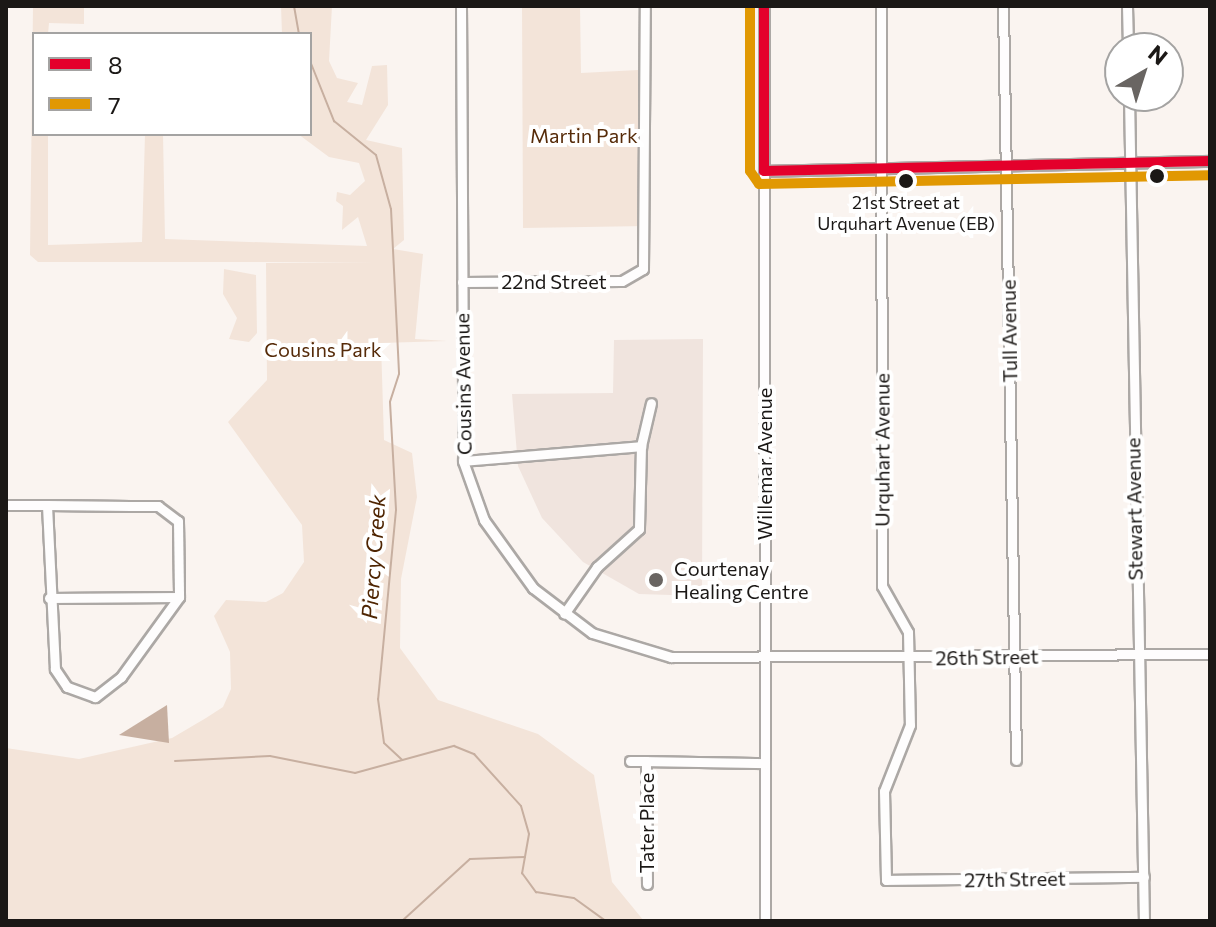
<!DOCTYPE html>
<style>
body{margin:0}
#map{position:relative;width:1216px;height:927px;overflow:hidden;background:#faf4f0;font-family:Commissioner,sans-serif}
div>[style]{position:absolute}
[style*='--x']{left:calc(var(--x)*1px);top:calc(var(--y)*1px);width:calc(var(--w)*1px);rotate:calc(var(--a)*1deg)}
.built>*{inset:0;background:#f0e4de}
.green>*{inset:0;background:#f3e4d9}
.water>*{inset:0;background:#c7afa0}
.stream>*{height:2px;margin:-1px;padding:0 1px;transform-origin:1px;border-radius:1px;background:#c7afa0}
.roads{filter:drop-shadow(2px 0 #aca8a5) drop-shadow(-2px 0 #aca8a5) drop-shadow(0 2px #aca8a5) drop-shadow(0 -2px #aca8a5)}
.minor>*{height:9px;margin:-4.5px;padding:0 4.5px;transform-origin:4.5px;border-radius:4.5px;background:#fefdfd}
.bus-1>*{height:10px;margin:-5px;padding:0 5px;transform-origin:5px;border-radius:5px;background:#e4002b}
.bus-2>*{height:10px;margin:-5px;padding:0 5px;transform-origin:5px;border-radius:5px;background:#e19802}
.dots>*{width:22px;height:22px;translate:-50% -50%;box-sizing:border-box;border:4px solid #fff;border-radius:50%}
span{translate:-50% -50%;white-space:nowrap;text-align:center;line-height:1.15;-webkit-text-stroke:8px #fff;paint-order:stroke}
.bus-label{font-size:18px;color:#1b1816}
.park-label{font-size:20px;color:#562b09}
.street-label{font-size:20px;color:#1b1816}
.poi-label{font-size:20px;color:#1b1816}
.left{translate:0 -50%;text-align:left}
.water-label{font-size:22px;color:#4f2502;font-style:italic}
.frame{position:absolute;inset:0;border:8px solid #1b1816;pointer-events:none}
.legend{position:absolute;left:32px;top:32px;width:280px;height:104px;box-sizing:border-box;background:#fff;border:2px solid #a4a3a2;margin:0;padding:10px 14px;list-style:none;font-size:24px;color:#1b1816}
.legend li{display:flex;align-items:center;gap:16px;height:40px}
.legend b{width:40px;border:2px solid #a4a3a2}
.north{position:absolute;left:1104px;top:32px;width:80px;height:80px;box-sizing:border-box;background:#fff;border:2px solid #a4a3a2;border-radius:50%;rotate:39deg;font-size:22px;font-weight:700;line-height:32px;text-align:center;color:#1b1816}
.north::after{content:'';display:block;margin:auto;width:28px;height:36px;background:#696562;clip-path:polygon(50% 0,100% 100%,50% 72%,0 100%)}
</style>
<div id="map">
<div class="built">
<div style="clip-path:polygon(703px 339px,702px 596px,639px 594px,583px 562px,542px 518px,518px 466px,512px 394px,613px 393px,614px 340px)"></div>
</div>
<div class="green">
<div style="clip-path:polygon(33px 6px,84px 6px,84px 24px,49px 23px,48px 34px,34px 34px,34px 134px,48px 134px,48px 245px,142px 242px,145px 134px,163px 134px,165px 239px,367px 246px,358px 217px,342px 230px,343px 206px,336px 201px,337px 192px,350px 195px,365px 181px,359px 163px,329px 157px,298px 134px,310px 134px,310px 34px,282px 34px,281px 6px,332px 6px,329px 61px,337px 78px,358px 83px,347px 102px,362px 105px,372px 66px,387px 65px,388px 105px,366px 140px,402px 148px,404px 240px,393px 249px,423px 254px,415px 339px,447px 341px,381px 343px,384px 440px,412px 453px,417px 497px,401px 579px,400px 648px,438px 700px,538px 734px,594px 775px,612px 882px,644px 921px,6px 921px,6px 748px,79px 759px,172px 738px,206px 718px,223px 707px,231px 689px,230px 652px,214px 616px,226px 600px,266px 602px,283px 593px,304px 562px,302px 525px,228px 422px,267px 380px,266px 263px,374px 262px,38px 262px,30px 255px)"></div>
<div style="clip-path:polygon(522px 6px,580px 6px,581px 73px,638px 70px,647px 226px,523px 228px)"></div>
<div style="clip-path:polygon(224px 269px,256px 275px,257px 333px,249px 342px,229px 339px,237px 318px,223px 294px)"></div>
</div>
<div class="water">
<div style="clip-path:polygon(167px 705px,169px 743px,119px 735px)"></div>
</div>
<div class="stream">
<div style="--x:294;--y:6;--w:28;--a:80"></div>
<div style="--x:310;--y:61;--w:65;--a:68.2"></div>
<div style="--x:334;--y:121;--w:54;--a:39"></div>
<div style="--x:376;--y:155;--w:56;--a:74.5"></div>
<div style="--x:391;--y:209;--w:165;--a:87.2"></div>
<div style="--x:399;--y:374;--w:29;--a:108"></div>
<div style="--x:390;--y:402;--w:108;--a:86.8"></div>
<div style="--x:396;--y:510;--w:190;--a:95.4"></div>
<div style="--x:378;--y:699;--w:44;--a:82.2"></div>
<div style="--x:384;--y:743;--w:25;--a:43"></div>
<div style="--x:175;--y:761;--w:95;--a:-3"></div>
<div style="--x:270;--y:756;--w:87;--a:11.3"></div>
<div style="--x:355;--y:773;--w:103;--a:-15.3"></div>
<div style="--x:454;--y:746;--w:22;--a:22"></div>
<div style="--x:474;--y:754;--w:70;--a:47.9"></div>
<div style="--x:521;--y:806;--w:29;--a:74"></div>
<div style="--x:529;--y:834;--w:40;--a:100"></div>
<div style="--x:522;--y:873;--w:24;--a:54"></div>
<div style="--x:536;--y:892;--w:38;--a:9"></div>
<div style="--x:574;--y:898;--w:39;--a:36"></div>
<div style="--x:402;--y:921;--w:92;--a:-42.4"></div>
<div style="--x:470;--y:859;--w:55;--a:-2.1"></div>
</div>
<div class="roads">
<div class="minor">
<div style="--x:461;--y:6;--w:455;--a:89.7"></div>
<div style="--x:463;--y:461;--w:63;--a:70.4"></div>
<div style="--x:484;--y:520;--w:84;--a:54.2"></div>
<div style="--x:533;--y:588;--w:74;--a:37.3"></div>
<div style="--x:592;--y:633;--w:83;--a:16.9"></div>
<div style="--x:671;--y:657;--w:539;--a:-0.32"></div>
<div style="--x:764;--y:6;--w:915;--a:89.94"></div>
<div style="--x:881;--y:6;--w:580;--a:89.9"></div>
<div style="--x:882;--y:586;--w:53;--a:60.5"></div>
<div style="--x:908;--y:632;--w:93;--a:88.8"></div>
<div style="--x:910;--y:725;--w:71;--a:111.5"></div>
<div style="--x:884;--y:791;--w:89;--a:88.7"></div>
<div style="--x:886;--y:880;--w:258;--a:-0.7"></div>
<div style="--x:1003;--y:6;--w:754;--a:89.01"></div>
<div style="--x:1127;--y:6;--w:42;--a:88.6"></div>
<div style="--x:1129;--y:96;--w:825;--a:88.96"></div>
<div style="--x:764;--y:171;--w:446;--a:-1.3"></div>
<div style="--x:462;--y:282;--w:160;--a:-0.4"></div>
<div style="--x:622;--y:281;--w:24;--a:-30"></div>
<div style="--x:643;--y:269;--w:263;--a:-89.6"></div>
<div style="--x:641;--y:446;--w:44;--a:-76.9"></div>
<div style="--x:463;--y:461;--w:179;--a:-4.8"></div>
<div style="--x:641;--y:446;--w:83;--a:91.4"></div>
<div style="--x:639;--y:529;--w:57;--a:137.9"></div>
<div style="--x:597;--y:567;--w:57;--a:125.1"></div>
<div style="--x:6;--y:505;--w:41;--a:0"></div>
<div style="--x:47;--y:505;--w:83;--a:0.7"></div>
<div style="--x:130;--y:506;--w:28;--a:0"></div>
<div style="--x:158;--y:506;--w:25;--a:37"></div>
<div style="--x:178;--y:521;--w:76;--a:89.2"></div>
<div style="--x:179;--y:597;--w:99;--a:125.9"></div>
<div style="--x:121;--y:677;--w:33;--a:142"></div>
<div style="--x:95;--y:697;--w:30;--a:-160"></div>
<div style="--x:67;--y:687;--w:22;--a:-124"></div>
<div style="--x:55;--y:669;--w:164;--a:-92.8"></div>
<div style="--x:49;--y:598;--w:130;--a:-0.4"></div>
<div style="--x:630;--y:761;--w:16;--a:0"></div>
<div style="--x:647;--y:884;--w:123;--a:-90.5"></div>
<div style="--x:646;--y:761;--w:119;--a:1"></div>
</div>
</div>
<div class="bus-1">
<div style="--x:764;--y:6;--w:165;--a:90"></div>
<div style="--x:764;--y:171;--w:446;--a:-1.3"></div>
</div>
<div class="bus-2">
<div style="--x:750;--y:6;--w:165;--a:90"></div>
<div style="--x:750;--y:171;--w:16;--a:55"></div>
<div style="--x:759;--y:184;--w:451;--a:-1.1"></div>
</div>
<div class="dots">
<div style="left:1157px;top:176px;background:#1b1816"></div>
<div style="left:906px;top:181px;background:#1b1816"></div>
<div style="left:656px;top:580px;background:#696562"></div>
</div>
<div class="bus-label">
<span style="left:906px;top:213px">21st Street at<br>Urquhart Avenue (EB)</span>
</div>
<div class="park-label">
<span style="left:584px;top:135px">Martin Park</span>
<span style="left:323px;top:349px">Cousins Park</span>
</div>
<div class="street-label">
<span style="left:554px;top:281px">22nd Street</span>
<span style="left:1009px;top:331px;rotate:-91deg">Tull Avenue</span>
<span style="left:463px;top:384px;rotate:-91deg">Cousins Avenue</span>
<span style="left:882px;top:450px;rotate:-90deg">Urquhart Avenue</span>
<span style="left:764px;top:464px;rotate:-90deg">Willemar Avenue</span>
<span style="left:1134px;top:509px;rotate:-91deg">Stewart Avenue</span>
<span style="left:987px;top:657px;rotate:-1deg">26th Street</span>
<span style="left:646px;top:823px;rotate:-90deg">Tater Place</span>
<span style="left:1015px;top:879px;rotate:-1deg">27th Street</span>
</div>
<div class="poi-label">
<span class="left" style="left:674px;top:580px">Courtenay<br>Healing Centre</span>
</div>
<div class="water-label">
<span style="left:373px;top:557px;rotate:-86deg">Piercy Creek</span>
</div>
<div class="frame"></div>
<ul class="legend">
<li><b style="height:10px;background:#e4002b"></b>8</li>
<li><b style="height:10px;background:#e19802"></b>7</li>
</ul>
<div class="north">N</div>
</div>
